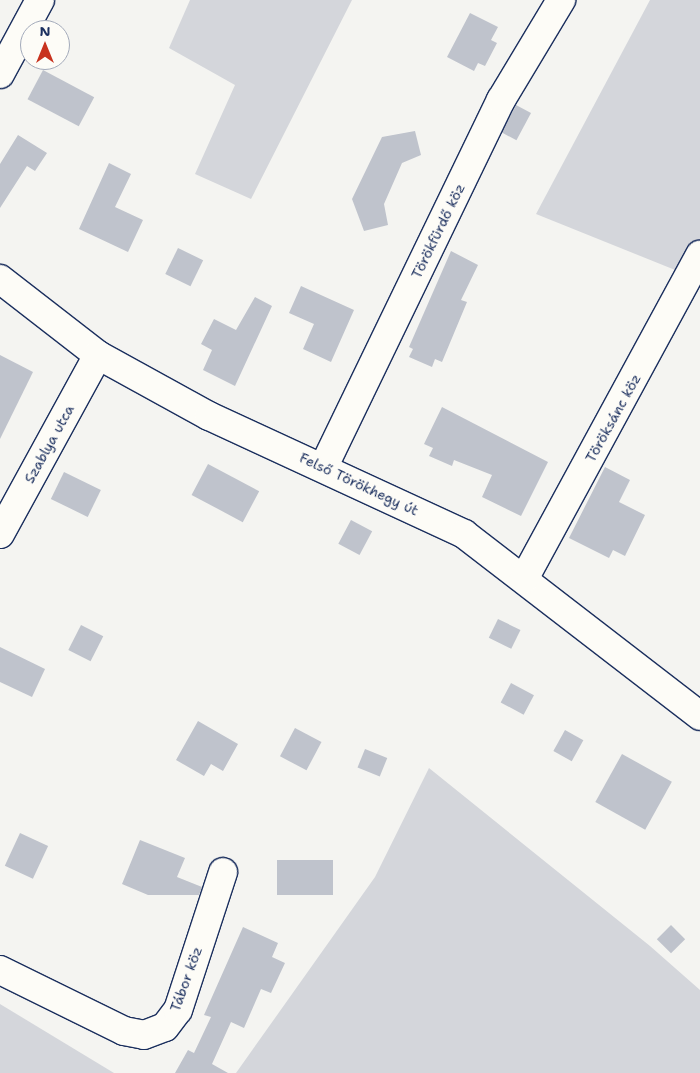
<!DOCTYPE html>
<meta charset="utf-8">
<style>
body{margin:0}
#map{position:relative;width:700px;height:1073px;overflow:hidden;background:#f4f4f1;font-family:"Shantell Sans",sans-serif}
div>[style]{position:absolute}
[style*='--x']{left:calc(var(--x)*1px);top:calc(var(--y)*1px);width:calc(var(--w)*1px);rotate:calc(var(--a)*1deg)}
.green>*{inset:0;background:#d4d6db}
.building>*{inset:0;background:#bfc3cc;transform-origin:0 0}
.roads{filter:drop-shadow(1px 0 #1b2f5e) drop-shadow(-1px 0 #1b2f5e) drop-shadow(0 1px #1b2f5e) drop-shadow(0 -1px #1b2f5e)}
.street>*{height:28px;margin:-14px;padding:0 14px;transform-origin:14px;border-radius:14px;background:#fdfcf7}
span{translate:-50% -50%;white-space:nowrap;text-align:center;line-height:1.15;-webkit-text-stroke:4px #fdfcf7;paint-order:stroke}
.street-label{font-size:14px;color:#1b2f5e}
.north{position:absolute;left:20px;top:20px;width:50px;height:50px;box-sizing:border-box;background:#fdfcf7;border:1px solid #a3aaba;border-radius:50%;rotate:0deg;font-size:14px;font-weight:700;line-height:20px;text-align:center;color:#1b2f5e}
.north::after{content:'';display:block;margin:auto;width:18px;height:22px;background:#c8321e;clip-path:polygon(50% 0,100% 100%,50% 72%,0 100%)}
</style>
<div id="map">
<div class="green">
<div style="clip-path:polygon(190px 0,352px 0,251px 199px,195px 174px,235px 85px,169px 48px)"></div>
<div style="clip-path:polygon(650px 0,700px 0,700px 280px,536px 214px)"></div>
<div style="clip-path:polygon(429px 768px,650px 946px,700px 990px,700px 1073px,236px 1073px,375px 877px)"></div>
<div style="clip-path:polygon(0 1004px,114px 1073px,0 1073px)"></div>
</div>
<div class="building">
<div style="clip-path:polygon(470px 13px,498px 27px,491px 40px,497px 43px,485px 66px,478px 63px,474px 71px,447px 57px)"></div>
<div style="left:43px;top:70px;width:58px;height:33px;rotate:28deg"></div>
<div style="left:516px;top:105px;width:17px;height:31px;rotate:28deg"></div>
<div style="clip-path:polygon(415px 131px,421px 155px,402px 163px,384px 204px,388px 225px,364px 231px,352px 199px,382px 137px)"></div>
<div style="clip-path:polygon(18px 135px,47px 153px,35px 171px,27px 166px,0 208px,0 164px)"></div>
<div style="clip-path:polygon(109px 163px,131px 174px,115px 207px,143px 220px,128px 252px,79px 229px)"></div>
<div style="left:178px;top:248px;width:28px;height:29px;rotate:26deg"></div>
<div style="clip-path:polygon(451px 251px,478px 265px,461px 300px,467px 302px,442px 362px,435px 359px,432px 367px,409px 357px,413px 349px,409px 347px)"></div>
<div style="clip-path:polygon(301px 286px,354px 310px,331px 362px,303px 349px,314px 324px,289px 313px)"></div>
<div style="clip-path:polygon(255px 297px,272px 306px,235px 386px,203px 370px,212px 350px,201px 344px,214px 319px,236px 330px)"></div>
<div style="clip-path:polygon(0 355px,33px 372px,0 439px)"></div>
<div style="clip-path:polygon(442px 407px,548px 462px,521px 516px,482px 497px,492px 475px,454px 460px,452px 466px,429px 456px,433px 448px,424px 444px)"></div>
<div style="left:208px;top:464px;width:58px;height:35px;rotate:28deg"></div>
<div style="clip-path:polygon(605px 467px,630px 480px,619px 502px,645px 515px,625px 556px,613px 550px,609px 558px,569px 538px)"></div>
<div style="left:64px;top:472px;width:41px;height:30px;rotate:26deg"></div>
<div style="left:351px;top:520px;width:24px;height:27px;rotate:28deg"></div>
<div style="left:498px;top:619px;width:25px;height:21px;rotate:26deg"></div>
<div style="left:81px;top:625px;width:25px;height:28px;rotate:27deg"></div>
<div style="clip-path:polygon(0 647px,45px 669px,32px 697px,0 682px)"></div>
<div style="left:511px;top:683px;width:26px;height:22px;rotate:28deg"></div>
<div style="clip-path:polygon(198px 721px,238px 744px,223px 771px,211px 764px,204px 776px,176px 760px)"></div>
<div style="left:295px;top:728px;width:30px;height:32px;rotate:28deg"></div>
<div style="left:565px;top:730px;width:21px;height:24px;rotate:29deg"></div>
<div style="left:365px;top:749px;width:24px;height:20px;rotate:22deg"></div>
<div style="left:622px;top:754px;width:57px;height:55px;rotate:29deg"></div>
<div style="left:20px;top:833px;width:31px;height:36px;rotate:25deg"></div>
<div style="clip-path:polygon(140px 840px,185px 858px,177px 877px,202px 887px,199px 895px,148px 895px,122px 884px)"></div>
<div style="left:277px;top:860px;width:56px;height:35px"></div>
<div style="left:671px;top:925px;width:20px;height:20px;rotate:45deg"></div>
<div style="clip-path:polygon(243px 927px,278px 943px,272px 957px,285px 963px,271px 993px,261px 989px,244px 1028px,231px 1022px,212px 1064px,228px 1073px,175px 1073px,188px 1050px,194px 1053px,211px 1017px,204px 1015px)"></div>
</div>
<div class="roads">
<div class="street">
<div style="--x:0;--y:74;--w:84;--a:-61.6"></div>
<div style="--x:0;--y:279;--w:124;--a:37.8"></div>
<div style="--x:98;--y:355;--w:127;--a:28.8"></div>
<div style="--x:209;--y:416;--w:281;--a:24.8"></div>
<div style="--x:464;--y:534;--w:298;--a:37.6"></div>
<div style="--x:324;--y:466;--w:407;--a:-64.2"></div>
<div style="--x:501;--y:100;--w:117;--a:-59"></div>
<div style="--x:0;--y:534;--w:204;--a:-61.3"></div>
<div style="--x:524;--y:579;--w:369;--a:-61.5"></div>
<div style="--x:0;--y:970;--w:138;--a:26.2"></div>
<div style="--x:124;--y:1031;--w:20;--a:11"></div>
<div style="--x:144;--y:1035;--w:22;--a:-21"></div>
<div style="--x:165;--y:1027;--w:21;--a:-53"></div>
<div style="--x:178;--y:1010;--w:145;--a:-71.9"></div>
</div>
</div>
<div class="street-label">
<span style="left:438px;top:231px;rotate:-64deg">Törökfürdő köz</span>
<span style="left:613px;top:418px;rotate:-61deg">Töröksánc köz</span>
<span style="left:49px;top:444px;rotate:-61deg">Szablya utca</span>
<span style="left:359px;top:484px;rotate:25deg">Felső Törökhegy út</span>
<span style="left:186px;top:979px;rotate:-70deg">Tábor köz</span>
</div>
<div class="north">N</div>
</div>
